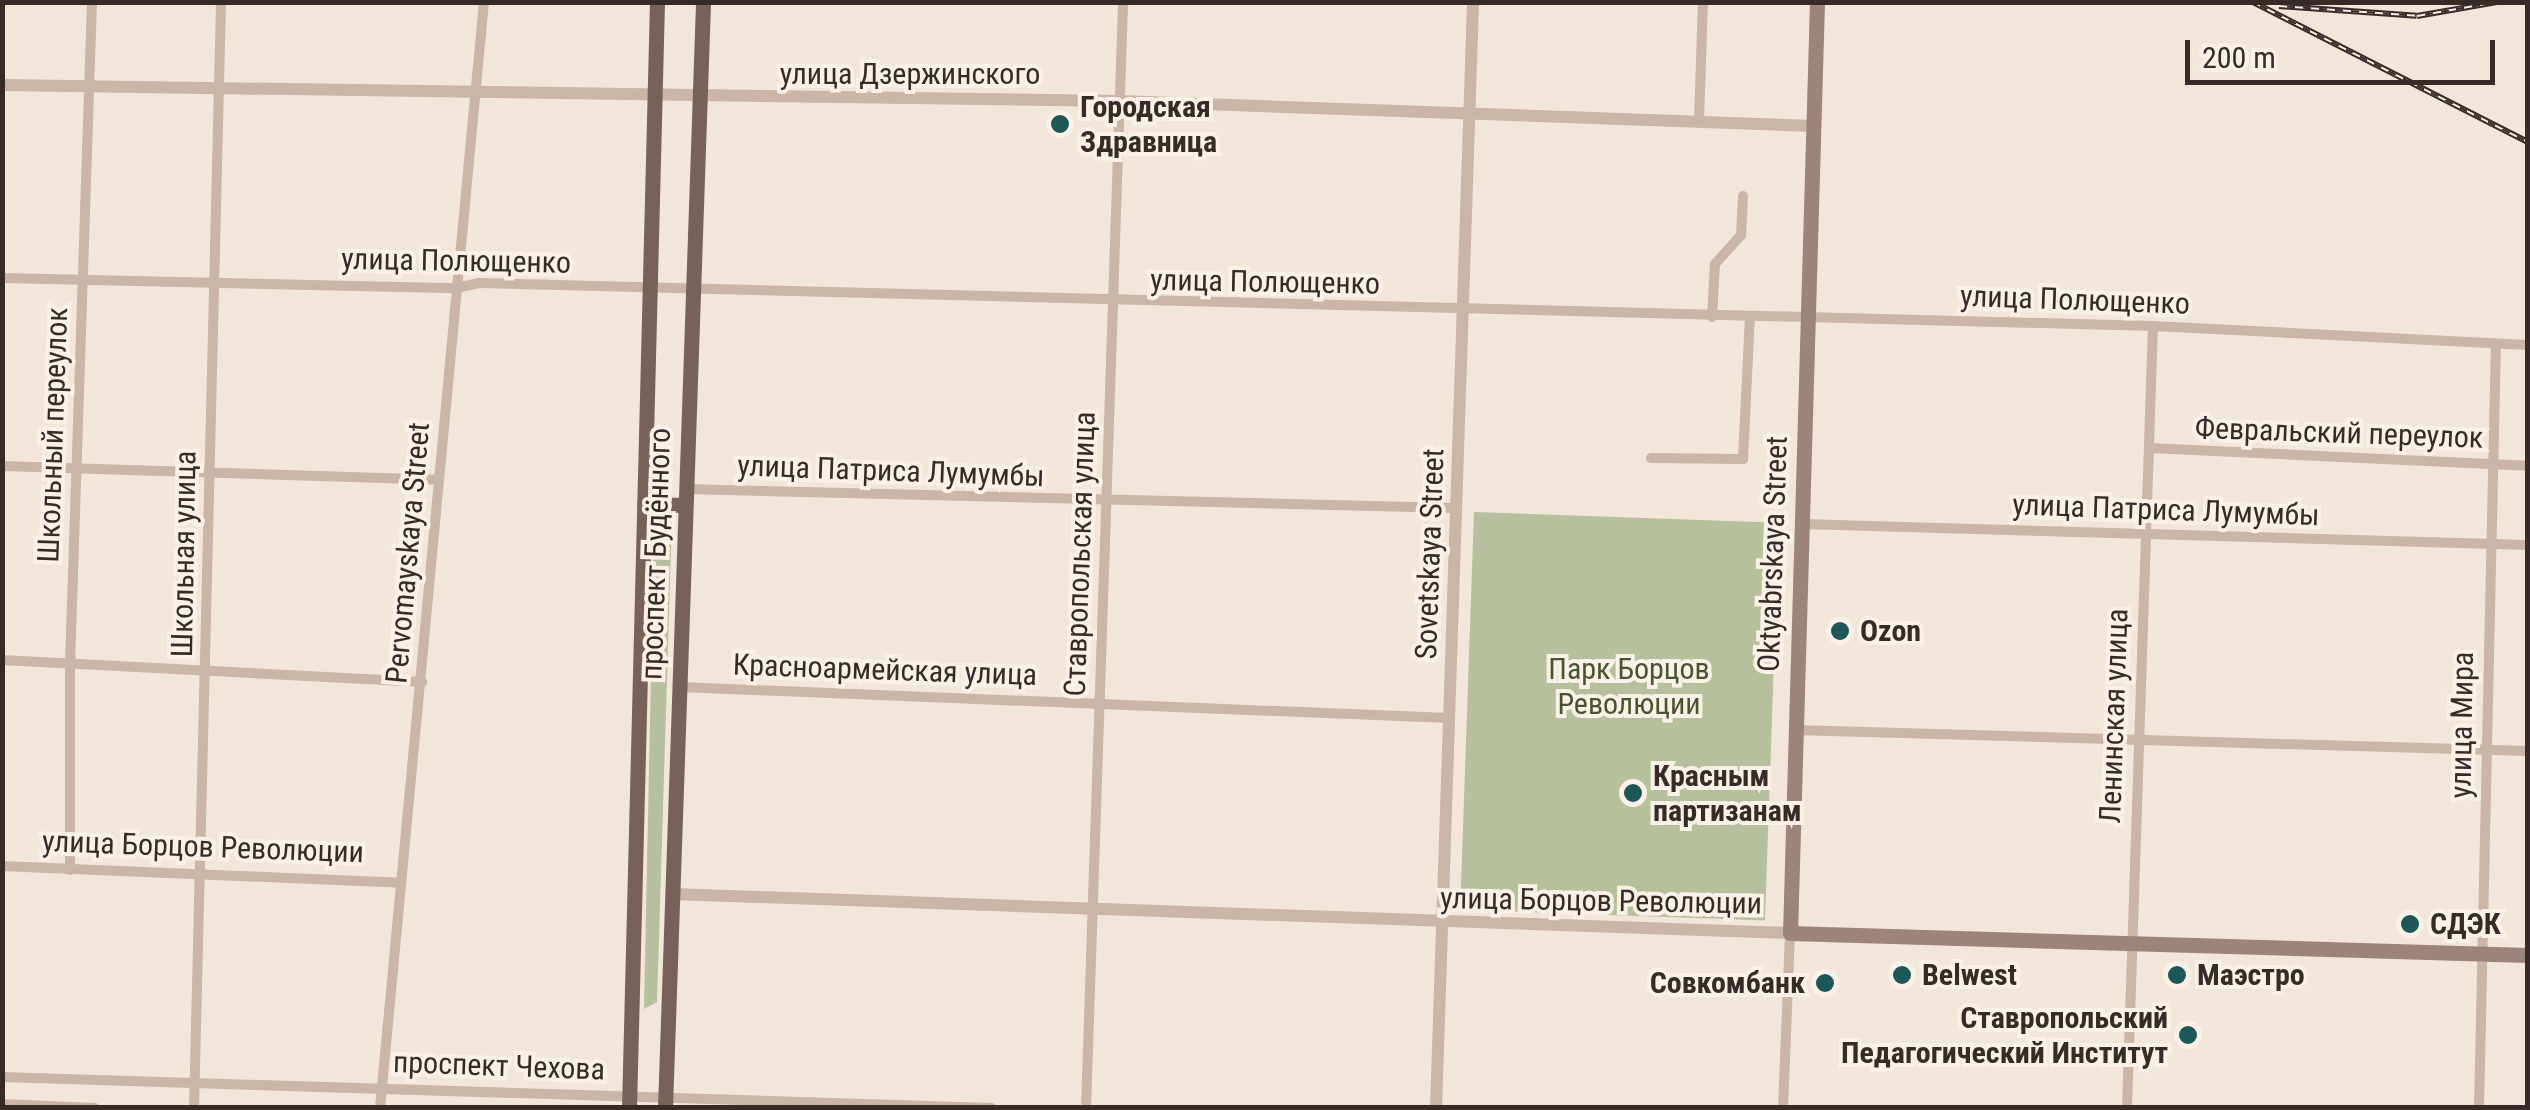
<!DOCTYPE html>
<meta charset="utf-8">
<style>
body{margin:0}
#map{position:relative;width:2530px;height:1110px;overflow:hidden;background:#f2e6db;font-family:"Roboto Condensed",sans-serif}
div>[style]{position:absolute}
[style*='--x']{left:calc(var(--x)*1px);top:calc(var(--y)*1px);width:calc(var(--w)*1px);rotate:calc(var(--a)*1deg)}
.green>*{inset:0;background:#b7c09c;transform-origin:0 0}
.minor>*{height:10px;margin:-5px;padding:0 5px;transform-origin:5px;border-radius:5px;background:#cab5a7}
.tertiary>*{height:12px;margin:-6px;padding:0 6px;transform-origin:6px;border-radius:6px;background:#cab5a7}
.secondary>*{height:15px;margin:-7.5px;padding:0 7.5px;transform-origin:7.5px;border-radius:7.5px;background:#9d8379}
.primary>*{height:15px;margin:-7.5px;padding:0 7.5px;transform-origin:7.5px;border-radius:7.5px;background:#786159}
.rail>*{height:6px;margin-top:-3px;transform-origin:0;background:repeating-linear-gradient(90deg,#f9f0e8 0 8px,#362b28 0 16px);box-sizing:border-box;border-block:2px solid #362b28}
.dots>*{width:28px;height:28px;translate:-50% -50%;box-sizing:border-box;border:5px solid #f9f0e8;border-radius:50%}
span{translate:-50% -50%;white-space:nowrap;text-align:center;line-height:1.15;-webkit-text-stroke:8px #f9f0e8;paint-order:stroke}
.street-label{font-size:30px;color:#362b28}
.poi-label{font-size:30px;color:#362b28;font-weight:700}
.left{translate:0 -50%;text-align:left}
.right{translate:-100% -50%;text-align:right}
.park-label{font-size:30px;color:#48542c}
.frame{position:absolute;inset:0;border:5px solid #362b28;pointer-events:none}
.scale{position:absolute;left:2185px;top:40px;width:310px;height:45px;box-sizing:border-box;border:5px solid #362b28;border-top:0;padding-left:12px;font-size:30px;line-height:35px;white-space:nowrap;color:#362b28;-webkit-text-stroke:8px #f9f0e8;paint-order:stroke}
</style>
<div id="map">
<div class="green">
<div style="left:1474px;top:512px;width:305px;height:398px;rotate:2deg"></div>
<div style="clip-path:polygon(672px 516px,657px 1002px,644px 1009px,654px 531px,657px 521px)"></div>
</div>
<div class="minor">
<div style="--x:1699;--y:121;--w:119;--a:-88.1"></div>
<div style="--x:2;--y:278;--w:454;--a:1.3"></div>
<div style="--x:456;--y:288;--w:24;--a:-12"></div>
<div style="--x:479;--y:283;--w:1675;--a:1.47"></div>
<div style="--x:2153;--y:326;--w:375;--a:2.9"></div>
<div style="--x:1712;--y:317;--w:53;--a:-86.8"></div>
<div style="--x:1715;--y:264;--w:39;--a:-48"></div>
<div style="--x:1741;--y:235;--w:39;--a:-87"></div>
<div style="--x:2149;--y:448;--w:379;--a:2.7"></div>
<div style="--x:1651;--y:458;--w:92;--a:0.6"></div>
<div style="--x:1743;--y:459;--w:142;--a:-87.2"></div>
<div style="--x:2;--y:466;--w:437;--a:1.8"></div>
<div style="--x:685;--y:489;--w:771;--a:1.41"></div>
<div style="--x:1802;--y:524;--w:726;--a:1.66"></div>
<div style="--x:2;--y:660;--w:421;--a:3"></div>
<div style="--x:679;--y:687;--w:771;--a:2.31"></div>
<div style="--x:1794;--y:730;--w:734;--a:1.64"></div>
<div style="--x:2;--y:866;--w:399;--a:2.4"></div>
<div style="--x:70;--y:870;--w:206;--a:-90"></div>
<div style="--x:70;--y:664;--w:662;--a:-88.1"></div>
<div style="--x:2;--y:1077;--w:990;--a:1.79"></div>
<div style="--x:2;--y:1104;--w:93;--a:2.5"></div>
<div style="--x:194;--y:1108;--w:1106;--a:-88.6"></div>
<div style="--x:380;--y:1108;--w:1111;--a:-84.63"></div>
<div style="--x:1086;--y:1108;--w:1107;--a:-88.08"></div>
<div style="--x:1783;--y:1108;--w:175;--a:-87.7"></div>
<div style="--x:2127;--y:1108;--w:782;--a:-88.1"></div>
<div style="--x:2479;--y:1108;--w:764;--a:-88.73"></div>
</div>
<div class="tertiary">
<div style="--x:2;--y:85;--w:1118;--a:0.82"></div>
<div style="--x:1120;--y:101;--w:696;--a:2.06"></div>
<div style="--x:673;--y:894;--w:1118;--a:2"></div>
<div style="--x:1436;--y:1108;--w:1107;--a:-88.08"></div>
</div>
<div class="secondary">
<div style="--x:1817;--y:2;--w:931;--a:91.66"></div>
<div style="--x:1790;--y:933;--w:738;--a:1.71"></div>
</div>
<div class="primary">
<div style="--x:644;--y:504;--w:41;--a:1.4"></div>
<div style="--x:629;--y:1108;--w:1106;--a:-88.55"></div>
<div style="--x:665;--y:1108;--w:1107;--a:-88.03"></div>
</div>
<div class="rail">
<div style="--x:2253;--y:2;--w:309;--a:27"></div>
<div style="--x:2279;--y:6;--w:138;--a:4.1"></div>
<div style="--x:2417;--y:16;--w:81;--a:-9.9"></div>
</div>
<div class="dots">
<div style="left:1060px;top:124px;background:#1e5757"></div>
<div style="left:1840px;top:631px;background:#1e5757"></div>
<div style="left:1633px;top:793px;background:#1e5757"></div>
<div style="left:2410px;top:924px;background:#1e5757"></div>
<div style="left:1902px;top:975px;background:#1e5757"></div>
<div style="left:2177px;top:975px;background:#1e5757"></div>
<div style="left:1825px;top:983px;background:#1e5757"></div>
<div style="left:2188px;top:1035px;background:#1e5757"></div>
</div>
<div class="street-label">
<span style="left:910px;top:74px">улица Дзержинского</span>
<span style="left:456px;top:261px;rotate:1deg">улица Полющенко</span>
<span style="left:1265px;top:282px;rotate:1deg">улица Полющенко</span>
<span style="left:2075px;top:300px;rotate:2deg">улица Полющенко</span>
<span style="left:2339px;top:433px;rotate:2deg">Февральский переулок</span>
<span style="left:53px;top:435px;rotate:-88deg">Школьный переулок</span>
<span style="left:891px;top:471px;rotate:2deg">улица Патриса Лумумбы</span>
<span style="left:2166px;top:510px;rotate:2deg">улица Патриса Лумумбы</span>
<span style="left:408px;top:553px;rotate:-85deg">Pervomayskaya Street</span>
<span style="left:184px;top:554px;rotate:-89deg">Школьная улица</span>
<span style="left:656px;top:554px;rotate:-88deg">проспект Будённого</span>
<span style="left:1080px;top:554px;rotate:-88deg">Ставропольская улица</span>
<span style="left:1430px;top:554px;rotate:-88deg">Sovetskaya Street</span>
<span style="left:1773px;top:554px;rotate:-88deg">Oktyabrskaya Street</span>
<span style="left:885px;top:670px;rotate:2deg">Красноармейская улица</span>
<span style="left:2114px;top:716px;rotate:-88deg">Ленинская улица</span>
<span style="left:2462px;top:725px;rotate:-89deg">улица Мира</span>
<span style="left:203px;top:847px;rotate:2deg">улица Борцов Революции</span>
<span style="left:1601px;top:901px;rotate:1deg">улица Борцов Революции</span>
<span style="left:499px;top:1066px;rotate:2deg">проспект Чехова</span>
</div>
<div class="poi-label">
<span class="left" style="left:1080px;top:124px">Городская<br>Здравница</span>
<span class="left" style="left:1860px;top:631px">Ozon</span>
<span class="left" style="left:1653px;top:793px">Красным<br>партизанам</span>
<span class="left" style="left:2430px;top:924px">СДЭК</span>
<span class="left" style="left:1922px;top:975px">Belwest</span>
<span class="left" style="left:2197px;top:975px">Маэстро</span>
<span class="right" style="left:1805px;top:983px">Совкомбанк</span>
<span class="right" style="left:2168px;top:1035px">Ставропольский<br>Педагогический Институт</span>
</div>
<div class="park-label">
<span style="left:1629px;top:686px">Парк Борцов<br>Революции</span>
</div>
<div class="frame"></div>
<div class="scale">200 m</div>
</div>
